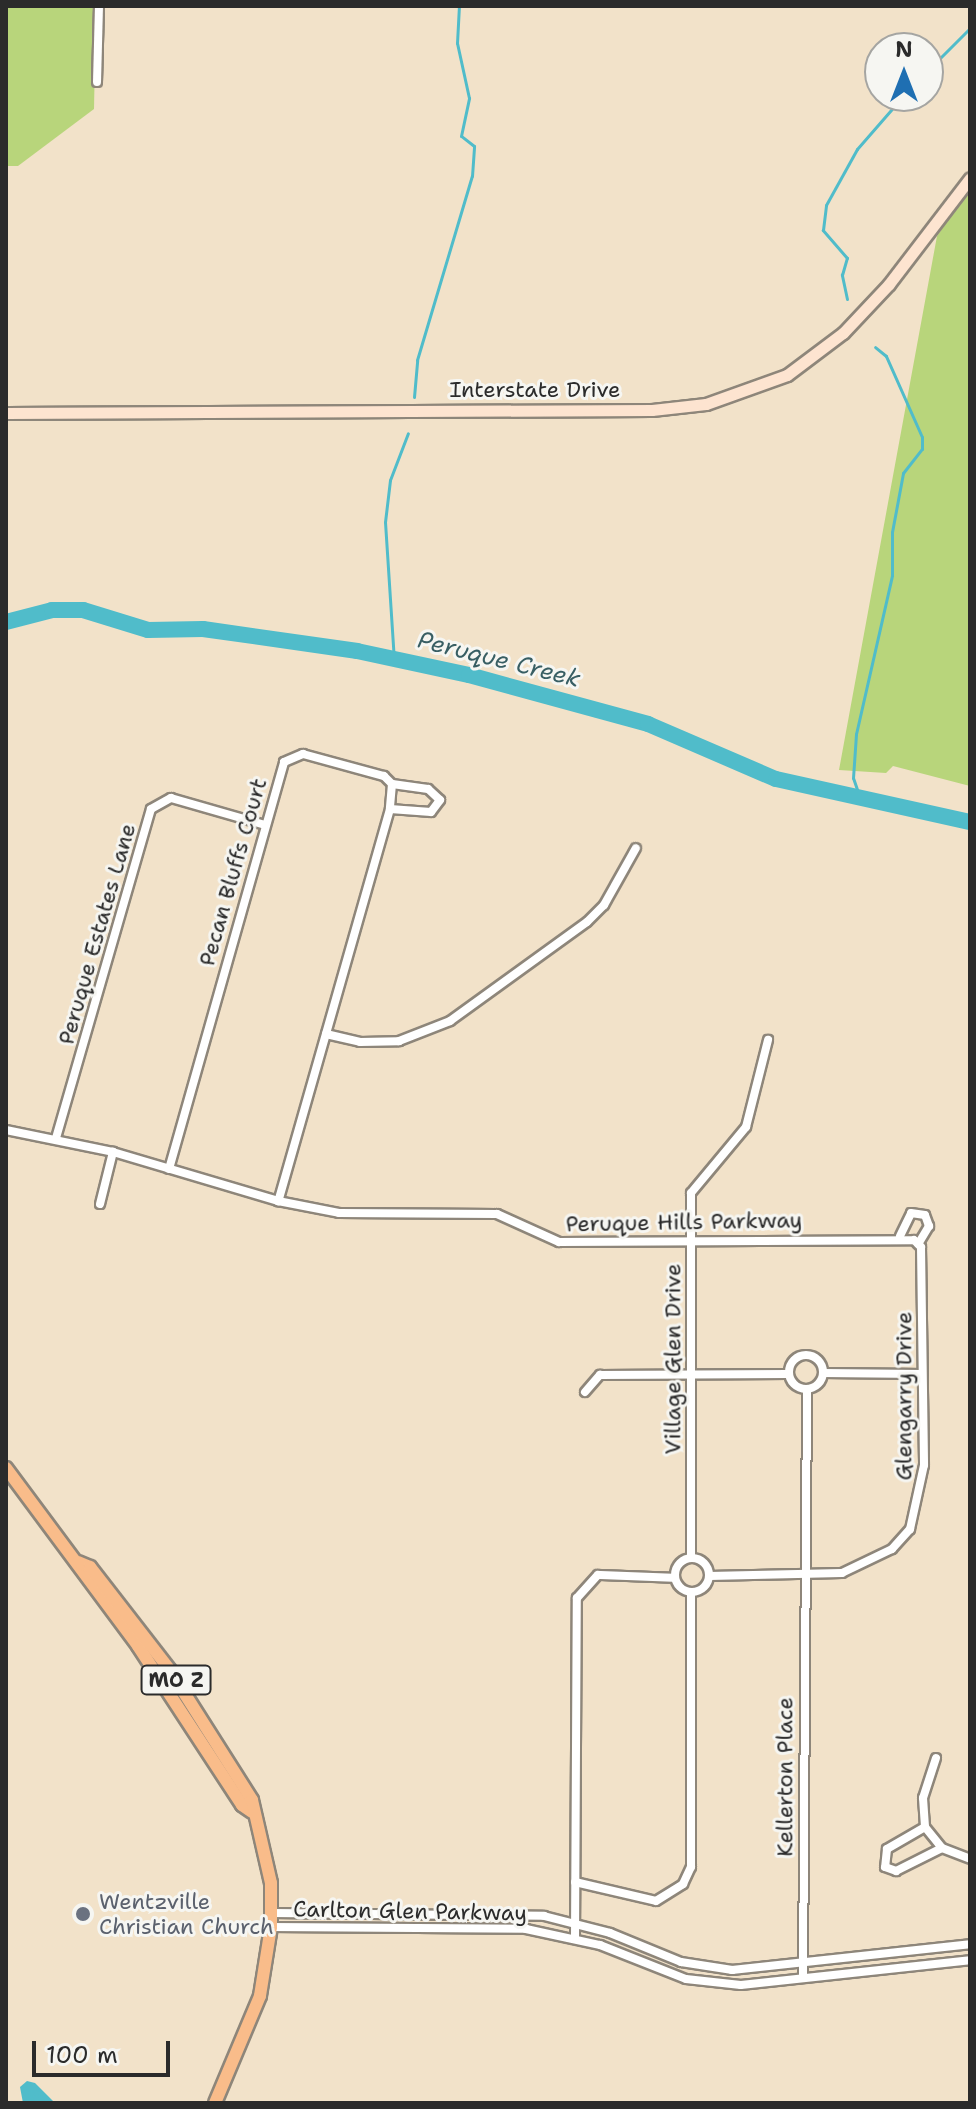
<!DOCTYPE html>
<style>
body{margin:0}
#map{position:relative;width:976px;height:2109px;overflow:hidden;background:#f2e2c9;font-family:"Shantell Sans",sans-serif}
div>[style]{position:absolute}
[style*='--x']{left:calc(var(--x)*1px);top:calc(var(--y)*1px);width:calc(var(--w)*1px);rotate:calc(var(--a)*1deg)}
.green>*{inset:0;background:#b8d57b}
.water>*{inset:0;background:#50bcca}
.stream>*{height:3px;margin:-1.5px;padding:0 1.5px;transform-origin:1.5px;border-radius:1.5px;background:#50bcca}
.river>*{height:16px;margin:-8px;padding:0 8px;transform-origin:8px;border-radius:8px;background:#50bcca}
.roads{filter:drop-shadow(2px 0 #8e867a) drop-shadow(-2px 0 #8e867a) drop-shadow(0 2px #8e867a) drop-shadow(0 -2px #8e867a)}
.street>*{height:8px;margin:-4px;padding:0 4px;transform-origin:4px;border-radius:4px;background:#fff}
.street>.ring{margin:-4px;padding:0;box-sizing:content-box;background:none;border:8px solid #fff;border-radius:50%}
.secondary>*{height:11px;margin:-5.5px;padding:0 5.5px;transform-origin:5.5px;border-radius:5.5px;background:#fde4d0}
.primary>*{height:12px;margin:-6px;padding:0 6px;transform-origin:6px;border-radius:6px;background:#f9bc8a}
.dots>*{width:22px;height:22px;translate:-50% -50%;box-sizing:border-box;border:4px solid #f6f6f2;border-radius:50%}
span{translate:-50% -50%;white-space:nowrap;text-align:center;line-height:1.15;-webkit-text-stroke:6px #f6f6f2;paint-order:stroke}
.shield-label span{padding:2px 6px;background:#f6f6f2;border:2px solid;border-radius:6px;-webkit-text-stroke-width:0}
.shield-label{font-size:20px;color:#2b2b2b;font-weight:700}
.street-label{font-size:22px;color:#2b2b2b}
.worship-label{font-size:22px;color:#5b616d}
.left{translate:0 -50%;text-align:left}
.water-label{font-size:24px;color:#385e63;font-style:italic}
.frame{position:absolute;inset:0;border:8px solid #2b2b2b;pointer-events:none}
.north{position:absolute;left:864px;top:32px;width:80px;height:80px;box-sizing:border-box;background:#f6f6f2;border:2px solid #a5a5a2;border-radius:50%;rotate:0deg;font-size:22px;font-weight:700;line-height:32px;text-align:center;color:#2b2b2b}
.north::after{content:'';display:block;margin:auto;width:28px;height:36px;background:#1f6fb2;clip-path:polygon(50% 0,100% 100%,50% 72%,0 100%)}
.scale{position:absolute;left:32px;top:2041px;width:138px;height:36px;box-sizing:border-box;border:4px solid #2b2b2b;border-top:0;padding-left:10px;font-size:24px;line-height:28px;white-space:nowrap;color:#2b2b2b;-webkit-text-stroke:6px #f6f6f2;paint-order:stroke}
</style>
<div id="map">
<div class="green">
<div style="clip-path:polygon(6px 6px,96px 6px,94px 109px,18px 166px,6px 166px)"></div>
<div style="clip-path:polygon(970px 189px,970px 786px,893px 766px,886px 773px,839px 770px,937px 236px)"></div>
</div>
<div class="water">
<div style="clip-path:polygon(27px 2081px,35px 2083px,55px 2103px,23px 2103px,20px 2087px)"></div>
</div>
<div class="stream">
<div style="--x:928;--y:70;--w:59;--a:-45"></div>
<div style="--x:847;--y:299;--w:25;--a:-102"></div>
<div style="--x:842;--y:275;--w:18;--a:-74"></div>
<div style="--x:847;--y:258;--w:37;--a:-131"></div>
<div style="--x:823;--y:230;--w:25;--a:-83"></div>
<div style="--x:826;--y:205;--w:64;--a:-61"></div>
<div style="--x:857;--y:149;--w:70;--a:-49"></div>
<div style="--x:414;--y:397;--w:37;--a:-85"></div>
<div style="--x:417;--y:360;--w:192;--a:-73.4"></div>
<div style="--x:472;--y:176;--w:30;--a:-86"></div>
<div style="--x:474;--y:146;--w:16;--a:-142"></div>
<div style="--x:461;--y:136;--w:39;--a:-78"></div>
<div style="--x:469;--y:98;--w:56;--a:-102.3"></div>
<div style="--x:457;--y:43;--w:37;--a:-87"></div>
<div style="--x:394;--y:661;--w:139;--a:-93.7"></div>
<div style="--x:385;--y:522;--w:42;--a:-83.2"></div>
<div style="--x:390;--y:480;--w:50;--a:-69"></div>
<div style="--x:861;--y:801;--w:24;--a:-109"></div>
<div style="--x:853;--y:778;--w:44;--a:-86.1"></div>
<div style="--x:856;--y:734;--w:163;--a:-77.2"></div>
<div style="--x:892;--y:575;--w:43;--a:-90"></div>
<div style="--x:892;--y:532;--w:60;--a:-79.4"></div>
<div style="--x:903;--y:473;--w:31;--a:-52"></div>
<div style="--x:922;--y:449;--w:12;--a:-90"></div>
<div style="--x:922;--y:437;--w:89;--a:-114"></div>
<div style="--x:886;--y:356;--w:14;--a:-141"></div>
</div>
<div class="river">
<div style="--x:6;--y:622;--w:48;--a:-14.6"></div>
<div style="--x:52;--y:610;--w:31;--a:0"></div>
<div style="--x:83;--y:610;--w:68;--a:17.1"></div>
<div style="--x:148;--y:630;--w:55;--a:-1"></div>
<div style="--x:203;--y:629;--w:156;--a:8.1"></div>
<div style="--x:357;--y:651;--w:115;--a:12.1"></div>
<div style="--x:469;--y:675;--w:186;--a:15.3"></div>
<div style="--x:648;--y:724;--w:139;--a:23.3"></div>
<div style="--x:776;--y:779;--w:199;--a:12.5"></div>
</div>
<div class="roads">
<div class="street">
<div style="--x:97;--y:82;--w:76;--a:-88.5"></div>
<div style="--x:390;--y:809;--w:41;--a:4.2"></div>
<div style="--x:431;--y:812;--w:15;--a:-53"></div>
<div style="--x:440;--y:800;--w:16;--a:-137"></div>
<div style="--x:428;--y:789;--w:36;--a:-172"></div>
<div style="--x:326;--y:1034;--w:35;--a:13"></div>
<div style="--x:360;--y:1042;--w:39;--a:-1"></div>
<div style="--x:399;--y:1041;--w:55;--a:-21.4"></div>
<div style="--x:450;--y:1021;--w:169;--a:-35.9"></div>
<div style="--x:587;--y:922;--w:24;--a:-45"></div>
<div style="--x:604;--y:905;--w:65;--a:-60.7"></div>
<div style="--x:6;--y:1130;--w:109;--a:11.6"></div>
<div style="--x:113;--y:1152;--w:172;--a:16.5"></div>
<div style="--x:278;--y:1201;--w:62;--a:11.1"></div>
<div style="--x:339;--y:1213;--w:158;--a:0.4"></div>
<div style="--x:497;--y:1214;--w:68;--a:24.3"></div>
<div style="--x:559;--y:1242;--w:355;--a:-0.3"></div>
<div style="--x:914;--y:1240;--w:10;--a:45"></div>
<div style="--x:921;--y:1247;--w:218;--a:89.2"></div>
<div style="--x:924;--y:1465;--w:66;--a:102.3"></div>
<div style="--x:910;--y:1529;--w:27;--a:132"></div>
<div style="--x:892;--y:1549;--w:55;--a:154.4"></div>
<div style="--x:842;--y:1573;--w:133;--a:178.7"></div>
<div style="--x:56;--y:1138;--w:342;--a:-73.9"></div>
<div style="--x:151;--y:809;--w:23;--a:-29"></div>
<div style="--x:171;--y:798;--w:98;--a:16"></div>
<div style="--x:169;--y:1169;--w:423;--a:-74.2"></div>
<div style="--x:284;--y:762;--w:21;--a:-23"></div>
<div style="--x:303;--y:754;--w:84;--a:15.2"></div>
<div style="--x:384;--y:776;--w:11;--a:45"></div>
<div style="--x:392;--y:784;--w:25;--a:95"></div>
<div style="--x:390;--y:809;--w:408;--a:105.9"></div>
<div style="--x:100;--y:1204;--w:54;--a:-76"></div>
<div style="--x:900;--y:1236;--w:25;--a:-64"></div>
<div style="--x:911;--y:1213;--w:14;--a:8"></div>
<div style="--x:925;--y:1215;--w:12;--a:70"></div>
<div style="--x:929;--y:1226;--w:21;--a:121"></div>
<div class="ring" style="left:789px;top:1355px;width:26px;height:26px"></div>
<div style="--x:823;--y:1373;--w:99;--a:0.6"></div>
<div style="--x:585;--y:1392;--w:23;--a:-49"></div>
<div style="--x:600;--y:1375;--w:188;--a:-0.3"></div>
<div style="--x:691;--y:1558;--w:365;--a:-90"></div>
<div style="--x:691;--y:1193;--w:86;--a:-50.2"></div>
<div style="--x:746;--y:1127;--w:90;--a:-75.8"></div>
<div class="ring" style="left:675px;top:1558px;width:26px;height:26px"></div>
<div style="--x:936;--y:1758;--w:42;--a:108"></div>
<div style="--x:923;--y:1798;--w:29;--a:86"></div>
<div style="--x:925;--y:1827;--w:27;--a:51"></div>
<div style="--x:942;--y:1848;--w:30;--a:21"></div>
<div style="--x:925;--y:1827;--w:44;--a:149.9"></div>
<div style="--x:887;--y:1849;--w:18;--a:96"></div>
<div style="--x:885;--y:1867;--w:12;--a:20"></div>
<div style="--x:896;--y:1871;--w:51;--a:-26.6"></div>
<div style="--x:575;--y:1882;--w:83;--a:13.2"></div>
<div style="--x:656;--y:1901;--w:32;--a:-32"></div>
<div style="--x:683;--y:1884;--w:19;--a:-65"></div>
<div style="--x:691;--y:1867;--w:275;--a:-90"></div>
<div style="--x:272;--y:1913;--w:272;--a:0.6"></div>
<div style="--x:544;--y:1916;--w:68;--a:14.4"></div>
<div style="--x:610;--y:1933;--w:77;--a:22.2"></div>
<div style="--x:681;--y:1962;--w:52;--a:8.9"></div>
<div style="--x:732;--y:1970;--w:239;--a:-6.2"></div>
<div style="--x:271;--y:1927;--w:255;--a:0.4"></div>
<div style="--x:526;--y:1929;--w:76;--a:12.2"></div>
<div style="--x:600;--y:1945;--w:92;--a:21.6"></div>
<div style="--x:686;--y:1979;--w:55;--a:6.2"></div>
<div style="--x:741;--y:1985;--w:230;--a:-6.2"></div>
<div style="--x:575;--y:1939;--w:341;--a:-89.7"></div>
<div style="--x:577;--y:1598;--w:31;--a:-48"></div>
<div style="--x:598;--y:1575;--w:77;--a:2.2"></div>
<div style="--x:803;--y:1978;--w:588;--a:-89.61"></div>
</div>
<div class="secondary">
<div style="--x:6;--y:413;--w:646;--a:-0.27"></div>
<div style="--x:652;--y:410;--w:54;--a:-6.3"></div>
<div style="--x:706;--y:404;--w:86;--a:-19.7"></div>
<div style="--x:787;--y:375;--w:70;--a:-36.9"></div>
<div style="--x:843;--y:333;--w:67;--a:-46.8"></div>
<div style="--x:889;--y:284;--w:133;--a:-52.6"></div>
</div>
<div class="primary">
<div style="--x:6;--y:1468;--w:222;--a:53.4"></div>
<div style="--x:138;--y:1646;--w:190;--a:56.8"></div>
<div style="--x:242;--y:1805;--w:12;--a:35"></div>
<div style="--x:78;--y:1562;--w:13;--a:23"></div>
<div style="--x:90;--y:1567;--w:129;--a:52.2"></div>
<div style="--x:169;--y:1669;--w:155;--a:57.6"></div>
<div style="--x:252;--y:1800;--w:85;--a:77.1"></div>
<div style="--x:271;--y:1883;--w:44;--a:90"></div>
<div style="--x:271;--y:1927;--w:70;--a:99.1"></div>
<div style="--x:260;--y:1996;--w:116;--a:112.8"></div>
</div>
</div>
<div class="dots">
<div style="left:83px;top:1914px;background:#6b7280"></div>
</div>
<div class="shield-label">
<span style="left:176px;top:1680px">MO Z</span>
</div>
<div class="street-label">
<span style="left:535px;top:390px">Interstate Drive</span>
<span style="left:233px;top:872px;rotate:-74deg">Pecan Bluffs Court</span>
<span style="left:97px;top:934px;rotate:-74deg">Peruque Estates Lane</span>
<span style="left:684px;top:1222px;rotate:-1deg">Peruque Hills Parkway</span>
<span style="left:673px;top:1359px;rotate:-90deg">Village Glen Drive</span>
<span style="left:904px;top:1396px;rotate:-90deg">Glengarry Drive</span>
<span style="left:785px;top:1777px;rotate:-90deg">Kellerton Place</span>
<span style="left:410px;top:1911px;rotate:1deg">Carlton Glen Parkway</span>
</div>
<div class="worship-label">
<span class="left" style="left:99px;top:1914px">Wentzville<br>Christian Church</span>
</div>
<div class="water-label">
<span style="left:499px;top:660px;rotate:14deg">Peruque Creek</span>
</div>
<div class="frame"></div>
<div class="north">N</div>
<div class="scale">100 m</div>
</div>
